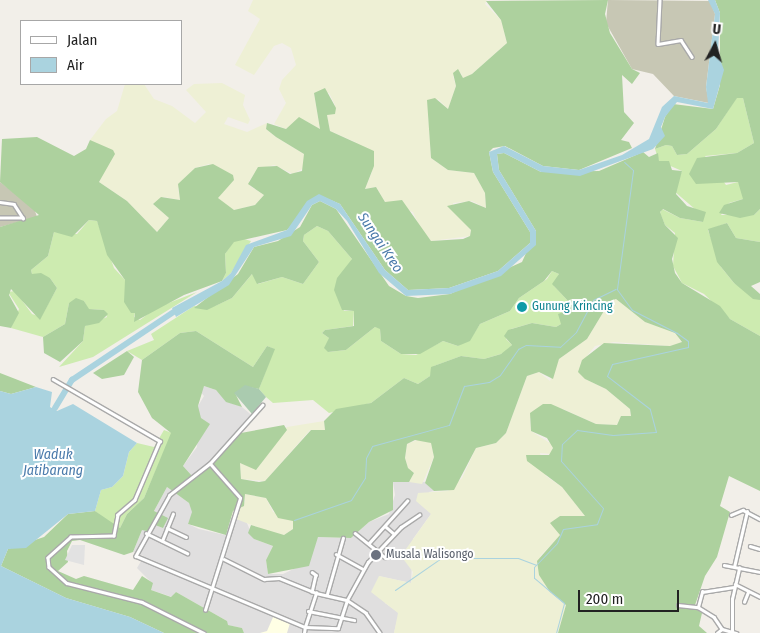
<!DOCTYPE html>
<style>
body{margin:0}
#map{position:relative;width:760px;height:633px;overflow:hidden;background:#f2efe9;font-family:"Fira Sans Condensed",sans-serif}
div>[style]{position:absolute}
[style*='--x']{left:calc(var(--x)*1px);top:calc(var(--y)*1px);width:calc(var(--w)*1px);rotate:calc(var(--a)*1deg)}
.residential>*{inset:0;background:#e0dfdf}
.education>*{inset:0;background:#ffffe5}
.construction>*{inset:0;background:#c7c7b4}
.farmland>*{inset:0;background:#eef0d5}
.grass>*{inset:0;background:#cdebb0}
.forest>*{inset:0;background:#add19e}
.cemetery>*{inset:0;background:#aacbaf}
.parking>*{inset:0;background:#e2e2e2}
.water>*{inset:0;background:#aad3df}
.stream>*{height:1px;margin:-0.5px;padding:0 0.5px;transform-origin:0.5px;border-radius:0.5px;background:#aad3df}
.river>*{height:6px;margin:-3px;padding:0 3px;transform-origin:3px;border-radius:3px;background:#aad3df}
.roads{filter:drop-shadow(1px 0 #a9a9a9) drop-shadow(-1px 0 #a9a9a9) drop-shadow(0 1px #a9a9a9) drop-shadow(0 -1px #a9a9a9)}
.street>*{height:2.5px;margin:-1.25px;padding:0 1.25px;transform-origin:1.25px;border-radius:1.25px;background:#fff}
.dots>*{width:14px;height:14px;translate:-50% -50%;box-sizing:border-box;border:2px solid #fff;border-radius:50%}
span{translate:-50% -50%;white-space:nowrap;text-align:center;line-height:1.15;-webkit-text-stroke:4px #fff;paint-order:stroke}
.culture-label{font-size:12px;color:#0d838f}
.left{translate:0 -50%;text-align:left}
.worship-label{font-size:12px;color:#5b616d}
.water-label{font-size:14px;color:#4a7aab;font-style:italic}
.legend{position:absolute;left:20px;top:20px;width:162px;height:65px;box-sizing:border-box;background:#fff;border:1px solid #a7a7a7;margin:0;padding:6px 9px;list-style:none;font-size:15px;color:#222}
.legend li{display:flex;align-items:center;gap:10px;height:25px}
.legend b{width:25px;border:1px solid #a7a7a7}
.north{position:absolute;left:690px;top:20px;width:50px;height:50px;-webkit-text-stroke:4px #fff;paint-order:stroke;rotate:6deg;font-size:14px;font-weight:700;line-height:20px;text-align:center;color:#222}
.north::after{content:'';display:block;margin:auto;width:18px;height:22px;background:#222;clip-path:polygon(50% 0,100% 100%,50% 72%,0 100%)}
.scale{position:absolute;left:578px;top:590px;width:101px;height:22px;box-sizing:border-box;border:2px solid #222;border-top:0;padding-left:6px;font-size:15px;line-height:18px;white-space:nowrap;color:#222;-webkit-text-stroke:4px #fff;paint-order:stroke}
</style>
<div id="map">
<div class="residential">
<div style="clip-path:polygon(204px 386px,216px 390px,226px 401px,242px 407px,255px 418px,209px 468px,193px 477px,183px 466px,197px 447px,198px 406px,204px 396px,200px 391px)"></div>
<div style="clip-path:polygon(402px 480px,425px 482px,434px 491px,429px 492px,431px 514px,413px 539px,411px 583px,379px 576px,385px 603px,399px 613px,394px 633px,244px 633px,242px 628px,227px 625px,227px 621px,176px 592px,172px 597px,151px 590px,150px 581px,137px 568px,144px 556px,133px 552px,142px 530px,155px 525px,163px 528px,154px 511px,167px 487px,189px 503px,193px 512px,188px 524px,199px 529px,225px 535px,231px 517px,246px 521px,254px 539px,273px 546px,266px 560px,268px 574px,283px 574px,300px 566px,318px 537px,351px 538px,369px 522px,389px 514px,395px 495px,393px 482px)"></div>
</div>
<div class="education">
<div style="clip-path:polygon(274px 615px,290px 623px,287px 633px,260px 633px,267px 631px)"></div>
</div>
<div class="construction">
<div style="clip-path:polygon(608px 0,710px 1px,715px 14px,706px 87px,709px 103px,674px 96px,653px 74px,632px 69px,606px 23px)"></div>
<div style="clip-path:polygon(0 182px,34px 208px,37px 217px,0 227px)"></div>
</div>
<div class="farmland">
<div style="clip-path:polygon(253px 0,487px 0,485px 4px,501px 20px,507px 43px,472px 74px,463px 79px,461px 73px,453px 76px,456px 86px,448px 109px,438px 99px,428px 110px,431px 158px,448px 170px,474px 173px,485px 193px,486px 208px,472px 201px,453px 203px,453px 210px,471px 230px,470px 236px,431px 241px,420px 228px,413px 212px,385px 202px,376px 187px,365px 189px,372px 172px,355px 142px,330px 131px,327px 115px,335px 105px,329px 93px,314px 93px,320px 129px,304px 120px,286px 129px,274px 124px,286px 103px,279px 89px,282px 80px,296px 65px,291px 48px,282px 43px,274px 46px,254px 75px,235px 65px,260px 19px,248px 11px)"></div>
<div style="clip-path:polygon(222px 83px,245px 95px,243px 105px,250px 120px,248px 124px,228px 117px,224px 124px,247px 132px,267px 123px,266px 129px,276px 137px,304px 154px,304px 168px,293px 174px,274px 165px,257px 170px,249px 181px,250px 186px,264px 195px,255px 205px,234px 210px,219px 203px,218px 197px,225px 188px,221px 169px,209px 164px,195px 168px,178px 188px,180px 200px,164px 197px,153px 204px,169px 218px,157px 232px,127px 201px,99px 182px,109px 162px,90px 140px,106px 119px,117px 111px,125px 84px,144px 84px,154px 99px,172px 106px,195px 123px,206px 112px,186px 90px,194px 84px)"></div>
<div style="clip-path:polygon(616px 299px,645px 322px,675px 333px,682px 343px,670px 346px,614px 342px,595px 346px,587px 356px,585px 379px,606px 389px,630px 409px,631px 416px,619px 420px,617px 425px,596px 424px,563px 409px,530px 418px,531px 431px,553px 445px,552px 454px,540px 453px,546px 476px,562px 487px,585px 516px,560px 516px,551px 523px,561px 535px,540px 556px,550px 592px,566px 605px,558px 633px,394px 633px,398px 613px,371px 592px,379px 576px,411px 583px,413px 572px,401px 556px,431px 514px,416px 501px,418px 493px,448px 491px,462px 478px,476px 448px,496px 443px,506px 433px,527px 376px,539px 372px,550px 381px,559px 359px,587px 339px,610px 301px)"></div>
<div style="clip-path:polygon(324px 421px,325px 430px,310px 430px,265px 481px,241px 479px,240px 463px,257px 469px,287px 427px)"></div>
<div style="clip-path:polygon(420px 439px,431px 443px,434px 457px,422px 484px,409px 482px,414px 473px,408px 468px,405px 458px,407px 444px)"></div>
<div style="clip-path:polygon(245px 494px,266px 498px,273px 512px,293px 520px,293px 529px,284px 535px,275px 534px,231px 517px,233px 511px,245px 502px)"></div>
</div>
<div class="grass">
<div style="clip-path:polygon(737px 97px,743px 98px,754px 143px,737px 153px,705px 156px,726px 185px,738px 182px,744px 192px,743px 199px,729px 203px,721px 215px,754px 215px,760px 209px,760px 242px,736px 238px,727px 223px,708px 230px,721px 267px,734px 283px,760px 300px,760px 336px,730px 319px,704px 294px,682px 283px,673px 266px,675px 233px,665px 225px,660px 213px,662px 209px,680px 218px,703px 222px,696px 210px,674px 191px,682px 171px,659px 161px,655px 149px,666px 145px,672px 146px,677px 155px,687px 154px,716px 129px)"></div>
<div style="clip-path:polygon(89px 220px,97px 221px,114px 268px,125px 280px,125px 296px,135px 313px,134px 317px,140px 320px,156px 308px,197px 292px,93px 357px,59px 367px,83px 341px,85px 326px,107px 317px,104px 310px,88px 309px,84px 301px,69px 303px,65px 324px,43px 337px,11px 328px,19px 309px,8px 292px,15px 291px,32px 314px,41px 317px,57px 288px,50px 278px,32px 274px,31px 270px,48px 256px,54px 232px,77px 234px)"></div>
<div style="clip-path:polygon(317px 226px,328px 231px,352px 259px,337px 296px,344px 311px,354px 311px,353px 326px,325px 330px,322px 333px,329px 338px,328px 352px,346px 350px,375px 327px,380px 328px,381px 341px,401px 354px,416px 355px,443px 341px,458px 346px,471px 338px,480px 324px,510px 311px,519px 298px,547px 279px,552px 271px,559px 274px,554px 286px,570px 303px,569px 310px,561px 313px,561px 324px,556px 327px,532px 323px,511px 329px,506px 339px,512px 345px,504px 353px,484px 359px,461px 356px,434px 366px,430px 376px,418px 384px,404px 378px,371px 403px,329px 413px,313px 400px,273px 403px,266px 397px,259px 389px,274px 349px,267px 346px,253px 367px,196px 331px,180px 333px,142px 360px,127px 351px,154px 340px,151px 334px,194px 306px,215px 306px,232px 298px,253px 273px,258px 284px,282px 277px,303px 284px,319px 262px,303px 241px,304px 235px)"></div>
<div style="clip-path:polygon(244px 239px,251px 241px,231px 273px,222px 281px,226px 273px,225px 254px,234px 241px)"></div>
<div style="clip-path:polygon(164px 430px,172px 433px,144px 498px,127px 514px,120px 528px,111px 524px,95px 511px,101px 490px,112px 487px,123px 476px,129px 452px,137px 443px,154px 447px)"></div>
</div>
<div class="forest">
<div style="clip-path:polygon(608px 0,605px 14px,610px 33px,632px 69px,640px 73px,632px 84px,622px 75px,624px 112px,634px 123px,621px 140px,629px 142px,632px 148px,579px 170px,543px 166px,505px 146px,493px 148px,489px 152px,493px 172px,530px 232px,530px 243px,498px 271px,449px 288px,408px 290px,385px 270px,340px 204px,319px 195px,287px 230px,234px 242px,225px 254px,226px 273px,222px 281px,184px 295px,134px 322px,135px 313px,131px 313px,124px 302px,125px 280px,107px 255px,97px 221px,89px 220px,72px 237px,54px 232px,48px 256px,31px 270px,32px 274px,41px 273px,50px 278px,57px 288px,40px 320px,11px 289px,9px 295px,19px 313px,11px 328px,0 326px,0 227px,39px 215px,0 182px,2px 139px,37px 137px,74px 156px,86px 149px,90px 140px,113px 150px,115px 154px,99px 182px,127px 201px,157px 232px,169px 218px,153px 204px,161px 197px,180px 200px,178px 184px,195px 168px,213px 164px,233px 175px,234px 180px,218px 198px,234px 210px,255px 205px,264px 195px,248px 184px,258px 167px,277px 166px,290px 174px,302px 171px,304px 154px,276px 137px,266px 129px,267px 123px,286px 129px,299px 117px,320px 129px,314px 93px,325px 88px,336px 108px,335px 114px,327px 115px,330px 131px,374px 151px,374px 166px,365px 189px,376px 187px,385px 202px,402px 200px,431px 241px,463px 239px,470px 236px,471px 230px,447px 206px,469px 201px,486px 208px,485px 193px,474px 173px,448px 170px,431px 158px,427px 100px,435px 98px,448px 109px,456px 86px,453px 73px,458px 69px,463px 78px,472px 74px,507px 43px,501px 20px,486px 1px)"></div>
<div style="clip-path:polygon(715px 0,760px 0,760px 209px,754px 215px,740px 218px,719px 213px,724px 205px,743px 199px,738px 182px,696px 184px,689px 174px,697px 158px,737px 153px,754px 143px,743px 98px,737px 98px,716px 129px,687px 154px,677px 155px,672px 146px,666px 145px,655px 149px,665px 117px,673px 104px,713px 109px,720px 85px,720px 13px)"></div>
<div style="clip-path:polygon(643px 152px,649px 157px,658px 153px,659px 161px,669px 161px,672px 170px,682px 171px,676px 194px,687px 206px,706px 212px,703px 222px,680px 218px,663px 209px,660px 212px,665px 225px,678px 238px,672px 259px,675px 273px,682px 283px,720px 306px,730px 319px,760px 336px,760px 491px,729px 476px,720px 506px,730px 512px,717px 557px,705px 576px,694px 608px,702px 613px,699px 626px,707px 633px,558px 633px,566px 605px,550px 592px,539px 575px,537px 561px,560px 535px,550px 523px,560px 516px,585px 516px,562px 487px,527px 461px,526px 455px,549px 455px,553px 448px,547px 438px,531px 431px,530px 413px,543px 404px,551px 404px,596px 424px,617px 425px,621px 416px,631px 416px,630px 409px,606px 389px,585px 379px,578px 372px,582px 360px,604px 343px,670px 346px,682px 342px,675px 333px,645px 322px,616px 299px,610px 301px,587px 339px,559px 359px,553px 379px,539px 372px,527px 376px,506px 433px,496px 443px,476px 448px,454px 490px,434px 491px,425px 483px,434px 457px,431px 443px,415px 440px,407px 444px,405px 458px,408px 468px,414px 473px,409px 482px,393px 482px,393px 510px,369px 522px,351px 538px,318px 537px,309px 566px,268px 574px,266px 560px,273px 546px,254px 539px,248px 533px,251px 525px,284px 535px,293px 529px,293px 521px,278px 518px,266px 498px,245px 494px,244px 506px,233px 511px,226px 535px,188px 524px,192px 512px,189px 503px,167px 487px,154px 511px,168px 518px,163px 528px,155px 525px,151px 532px,142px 530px,133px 552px,124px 555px,80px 540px,72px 541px,67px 551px,68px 562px,58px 571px,76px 579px,84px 576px,133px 590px,142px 576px,153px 583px,151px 590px,171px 597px,176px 592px,227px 621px,228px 625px,242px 628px,244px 633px,164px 633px,130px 617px,66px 598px,1px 566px,8px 549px,44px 537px,68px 514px,95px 511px,120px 528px,127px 514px,144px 498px,171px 433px,152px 418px,138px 392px,142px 360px,180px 333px,196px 331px,253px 367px,267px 346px,275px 349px,259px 389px,249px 387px,235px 393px,242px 407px,226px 402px,216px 390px,204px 386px,198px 406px,201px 418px,210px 424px,183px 466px,193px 477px,209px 468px,241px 433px,284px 425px,287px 430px,256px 470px,240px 463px,241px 479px,259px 482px,265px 481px,311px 430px,325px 430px,324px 421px,336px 409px,371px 403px,404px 378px,418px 384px,430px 376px,431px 367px,461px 356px,484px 359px,501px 354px,512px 345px,504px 336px,508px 330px,532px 323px,556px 327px,561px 324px,558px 314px,569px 310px,570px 303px,552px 284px,559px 274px,552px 271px,544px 281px,519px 298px,510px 311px,480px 324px,470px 341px,458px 346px,443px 341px,420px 354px,401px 354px,381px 341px,380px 329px,375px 327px,346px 350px,328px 352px,324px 348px,329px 338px,322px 333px,325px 330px,354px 326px,354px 311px,342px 310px,334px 290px,337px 278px,352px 259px,328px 231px,317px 226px,304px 235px,303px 241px,319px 262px,303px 284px,282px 277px,257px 284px,252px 274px,232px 298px,207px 310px,194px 308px,238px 274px,254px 247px,278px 241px,300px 227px,312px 205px,320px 201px,336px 209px,389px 286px,406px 296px,418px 298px,450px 294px,522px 262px,536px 231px,499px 170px,497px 154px,504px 153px,541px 172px,599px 171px)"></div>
<div style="clip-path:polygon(727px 223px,736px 238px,760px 242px,760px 282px,751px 286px,760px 294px,760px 300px,753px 299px,734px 283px,717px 262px,708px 229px)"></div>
<div style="clip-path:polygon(76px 298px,84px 301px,89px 309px,104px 310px,108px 314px,99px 323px,85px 326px,83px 341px,60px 362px,44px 353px,43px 337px,65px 324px,69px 303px)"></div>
<div style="clip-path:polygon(127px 351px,134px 357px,124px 375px,102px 379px,93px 373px)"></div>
<div style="clip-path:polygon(0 373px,36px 387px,11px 394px,0 391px)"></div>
</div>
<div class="cemetery">
<div style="clip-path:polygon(245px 385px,259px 389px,266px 397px,252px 414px,234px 393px)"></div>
</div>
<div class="parking">
<div style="clip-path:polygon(72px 545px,85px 545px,84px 565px,65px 560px)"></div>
</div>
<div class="water">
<div style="clip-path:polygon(708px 0,715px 0,720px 13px,718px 54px,724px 70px,713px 109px,677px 102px,665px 117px,661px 127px,665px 136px,653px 149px,580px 176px,541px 172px,504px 153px,497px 154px,499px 170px,536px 231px,536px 245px,501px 276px,450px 294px,406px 296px,379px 273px,347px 221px,336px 209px,320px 201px,312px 205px,291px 236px,254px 247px,229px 285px,176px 317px,172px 308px,222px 281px,231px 273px,246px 245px,287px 230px,307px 201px,319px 194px,340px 204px,385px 270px,408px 290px,449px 288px,498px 271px,530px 243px,530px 232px,493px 172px,489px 152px,504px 146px,543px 166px,579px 170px,622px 155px,649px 139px,662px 107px,674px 96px,708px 103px,706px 87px,715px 14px)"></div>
<div style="clip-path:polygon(36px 387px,52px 392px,50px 407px,57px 411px,73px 404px,137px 443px,129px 452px,123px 476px,112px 487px,101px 490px,95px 511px,68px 514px,26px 548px,8px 549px,1px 566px,66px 598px,130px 617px,164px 633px,0 633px,0 391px,11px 394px)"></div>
</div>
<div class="stream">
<div style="--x:294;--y:520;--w:60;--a:-19.3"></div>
<div style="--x:351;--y:500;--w:26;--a:-58"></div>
<div style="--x:365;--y:478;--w:20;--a:-87"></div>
<div style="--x:366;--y:458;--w:13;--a:-63"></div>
<div style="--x:372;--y:446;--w:80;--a:-15.3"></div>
<div style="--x:449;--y:425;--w:42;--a:-69"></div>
<div style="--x:464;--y:386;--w:25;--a:-9"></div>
<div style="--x:489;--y:382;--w:13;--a:-32"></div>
<div style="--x:500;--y:375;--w:32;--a:-55"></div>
<div style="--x:518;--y:349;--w:9;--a:-27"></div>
<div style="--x:526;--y:345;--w:34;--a:3"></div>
<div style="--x:560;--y:347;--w:22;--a:-43"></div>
<div style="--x:576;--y:332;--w:36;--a:-62"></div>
<div style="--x:593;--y:300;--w:25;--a:-26"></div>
<div style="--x:395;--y:590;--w:56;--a:-34.8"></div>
<div style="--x:441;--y:558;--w:77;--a:0"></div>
<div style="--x:518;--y:558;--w:19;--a:21"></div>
<div style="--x:556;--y:633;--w:31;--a:-75"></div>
<div style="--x:564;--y:603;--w:39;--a:-140"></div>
<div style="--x:534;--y:578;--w:11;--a:-90"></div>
<div style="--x:534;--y:567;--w:33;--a:-46"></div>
<div style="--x:557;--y:543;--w:15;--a:-67"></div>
<div style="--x:563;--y:529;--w:34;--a:-8"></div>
<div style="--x:597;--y:524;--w:17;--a:-69"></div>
<div style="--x:603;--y:508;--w:63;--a:-131.8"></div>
<div style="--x:561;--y:461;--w:17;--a:-87"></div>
<div style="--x:562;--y:444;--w:21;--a:-43"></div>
<div style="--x:577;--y:430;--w:36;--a:8"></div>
<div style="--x:613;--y:435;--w:43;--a:-4"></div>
<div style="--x:656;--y:432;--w:24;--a:-105"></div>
<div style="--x:650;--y:409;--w:54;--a:-142.5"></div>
<div style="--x:607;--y:376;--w:13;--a:-67"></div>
<div style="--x:612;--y:364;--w:78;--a:-12.6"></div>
<div style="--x:688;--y:347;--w:6;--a:-90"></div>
<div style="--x:688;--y:341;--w:14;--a:-144"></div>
<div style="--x:677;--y:333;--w:51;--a:-152.9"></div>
<div style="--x:632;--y:310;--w:26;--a:-126"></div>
<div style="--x:617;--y:289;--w:120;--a:-82.3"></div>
<div style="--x:633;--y:170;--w:12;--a:-138"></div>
</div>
<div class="river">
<div style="--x:55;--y:408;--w:33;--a:-59"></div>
<div style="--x:72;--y:380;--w:131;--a:-33.8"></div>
</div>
<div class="roads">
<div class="street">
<div style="--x:660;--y:0;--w:44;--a:92.6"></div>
<div style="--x:658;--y:44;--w:23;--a:-10"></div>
<div style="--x:681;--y:40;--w:20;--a:57"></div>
<div style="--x:0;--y:202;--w:14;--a:8"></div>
<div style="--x:14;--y:204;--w:17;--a:57"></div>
<div style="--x:23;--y:218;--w:23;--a:180"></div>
<div style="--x:53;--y:379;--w:124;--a:30.1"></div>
<div style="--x:160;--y:441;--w:64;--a:113"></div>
<div style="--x:135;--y:500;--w:23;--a:139"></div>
<div style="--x:118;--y:515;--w:21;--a:101"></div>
<div style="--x:114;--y:536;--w:43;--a:178.7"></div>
<div style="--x:71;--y:537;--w:31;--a:138"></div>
<div style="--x:48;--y:558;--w:9;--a:84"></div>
<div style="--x:49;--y:567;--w:24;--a:42"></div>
<div style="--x:67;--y:583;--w:77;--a:14.2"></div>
<div style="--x:142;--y:602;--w:69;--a:26.6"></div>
<div style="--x:263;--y:405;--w:79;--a:131.9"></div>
<div style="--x:210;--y:464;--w:51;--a:142.2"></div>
<div style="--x:170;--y:495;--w:70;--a:119.1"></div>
<div style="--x:136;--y:556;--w:183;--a:22.8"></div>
<div style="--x:305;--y:627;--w:36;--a:-72"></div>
<div style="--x:316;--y:593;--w:32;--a:13"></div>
<div style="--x:347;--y:600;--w:23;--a:34"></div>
<div style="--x:366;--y:613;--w:24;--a:55"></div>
<div style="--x:731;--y:515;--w:13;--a:-23"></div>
<div style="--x:743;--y:510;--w:19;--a:28"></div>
<div style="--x:385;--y:526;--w:11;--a:41"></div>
<div style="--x:167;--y:528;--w:21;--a:25"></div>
<div style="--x:146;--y:533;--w:46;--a:26"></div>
<div style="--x:355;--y:533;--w:38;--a:39"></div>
<div style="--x:162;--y:541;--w:29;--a:-68"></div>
<div style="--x:369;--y:543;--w:57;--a:-47.9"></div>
<div style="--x:750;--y:546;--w:10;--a:17"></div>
<div style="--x:336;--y:554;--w:31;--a:29"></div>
<div style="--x:224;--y:559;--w:45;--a:26.6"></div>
<div style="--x:264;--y:579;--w:15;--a:-4"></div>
<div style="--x:279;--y:578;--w:40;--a:22"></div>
<div style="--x:724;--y:565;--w:37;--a:11"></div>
<div style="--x:734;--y:567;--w:57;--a:-76.9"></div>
<div style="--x:312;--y:572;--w:5;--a:37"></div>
<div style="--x:316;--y:575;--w:17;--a:103"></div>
<div style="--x:735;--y:584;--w:28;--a:27"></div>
<div style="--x:327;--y:594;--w:58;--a:-74.1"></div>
<div style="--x:744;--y:602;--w:11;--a:-68"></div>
<div style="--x:678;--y:605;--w:20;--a:6"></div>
<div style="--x:698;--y:607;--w:16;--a:-75"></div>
<div style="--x:702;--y:592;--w:32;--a:-9"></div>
<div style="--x:698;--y:607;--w:19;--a:32"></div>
<div style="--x:714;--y:617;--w:14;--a:56"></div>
<div style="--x:722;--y:629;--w:15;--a:16"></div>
<div style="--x:205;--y:610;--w:117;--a:-72.6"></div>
<div style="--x:240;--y:498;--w:45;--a:-131.4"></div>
<div style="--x:308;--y:611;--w:47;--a:11.1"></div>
<div style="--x:732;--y:632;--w:33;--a:-90"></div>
<div style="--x:732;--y:599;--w:32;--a:-77"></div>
<div style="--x:304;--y:633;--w:6;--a:-81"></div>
<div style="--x:305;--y:627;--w:33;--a:2"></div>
<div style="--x:338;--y:628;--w:29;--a:-72"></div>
<div style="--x:347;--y:600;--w:43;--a:-61.1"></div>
<div style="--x:368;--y:562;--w:48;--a:-46.7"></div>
<div style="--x:401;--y:527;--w:22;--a:-34"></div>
<div style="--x:717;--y:633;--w:6;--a:-39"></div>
</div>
</div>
<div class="dots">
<div style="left:522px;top:307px;background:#0f9aa8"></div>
<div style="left:376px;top:555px;background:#6b7280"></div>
</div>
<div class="culture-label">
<span class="left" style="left:532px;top:307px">Gunung Krincing</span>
</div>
<div class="worship-label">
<span class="left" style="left:386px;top:555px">Musala Walisongo</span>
</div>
<div class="water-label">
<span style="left:380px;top:243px;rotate:56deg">Sungai Kreo</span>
<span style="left:53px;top:463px">Waduk<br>Jatibarang</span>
</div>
<ul class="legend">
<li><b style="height:6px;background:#fff"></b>Jalan</li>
<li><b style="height:14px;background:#aad3df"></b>Air</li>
</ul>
<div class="north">U</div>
<div class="scale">200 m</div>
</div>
